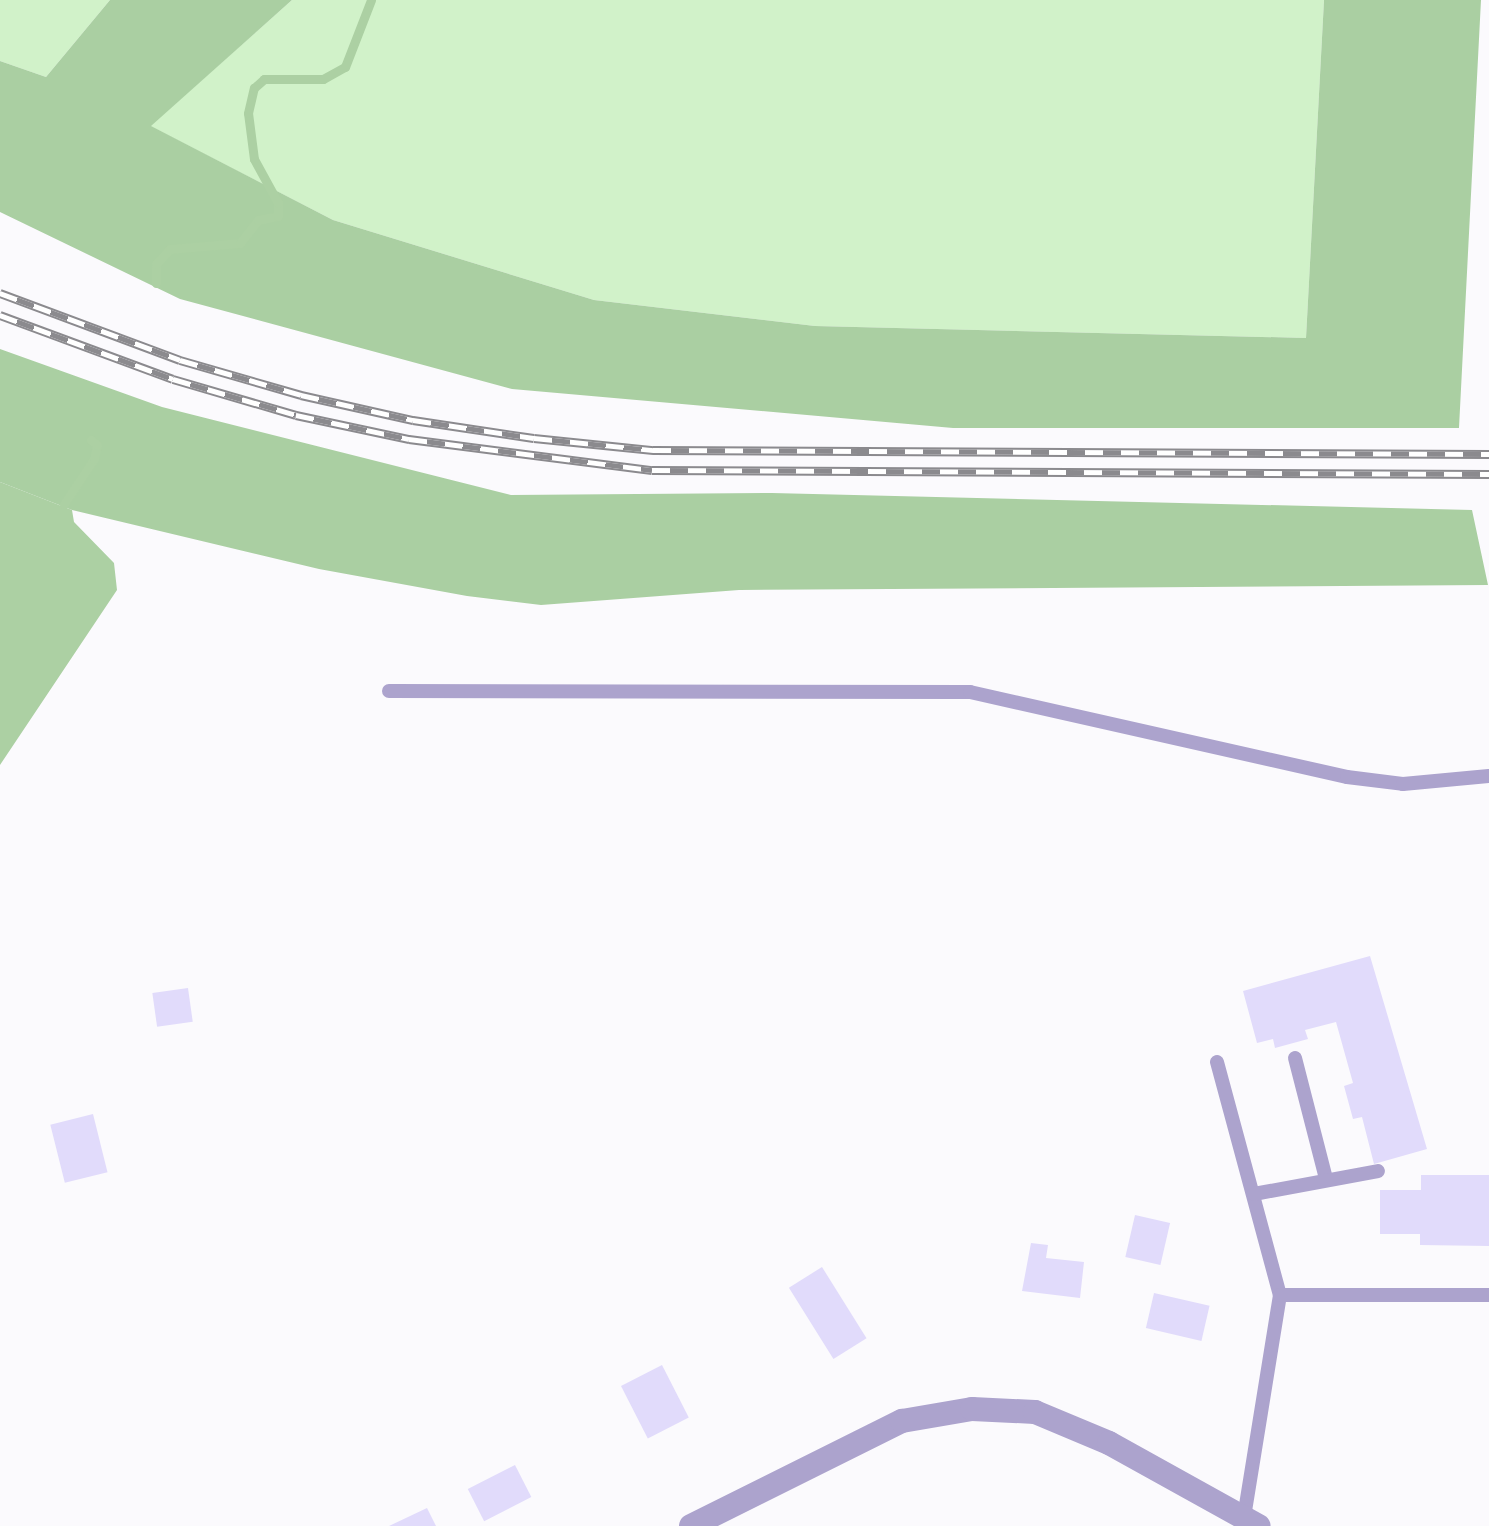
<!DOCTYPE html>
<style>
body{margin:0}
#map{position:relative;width:1489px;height:1526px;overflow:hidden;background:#fbfafd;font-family:Merriweather,serif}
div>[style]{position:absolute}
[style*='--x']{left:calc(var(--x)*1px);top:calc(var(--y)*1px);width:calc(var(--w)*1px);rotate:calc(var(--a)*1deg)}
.green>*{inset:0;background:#d1f2c9}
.forest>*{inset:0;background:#aacfa2}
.water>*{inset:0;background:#acd0a3}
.stream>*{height:9px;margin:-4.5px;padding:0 4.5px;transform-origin:4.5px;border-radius:4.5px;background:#acd0a3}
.building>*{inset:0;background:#e1dbfb;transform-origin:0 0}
.service>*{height:14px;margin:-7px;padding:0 7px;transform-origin:7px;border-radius:7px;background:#aca3cd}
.minor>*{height:24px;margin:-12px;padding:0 12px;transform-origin:12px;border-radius:12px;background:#aca3cd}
.rail>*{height:9px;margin-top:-4.5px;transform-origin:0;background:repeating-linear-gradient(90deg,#fff 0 18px,#8b8a8e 0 36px);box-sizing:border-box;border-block:2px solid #8b8a8e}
span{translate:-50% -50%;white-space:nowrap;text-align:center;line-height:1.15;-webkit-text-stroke:8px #fff;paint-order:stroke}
</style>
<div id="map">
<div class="green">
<div style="clip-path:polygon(0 0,110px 0,46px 77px,0 61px)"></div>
<div style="clip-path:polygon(292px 0,1324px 0,1306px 338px,815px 326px,594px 300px,333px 220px,150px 126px)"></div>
</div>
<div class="forest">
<div style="clip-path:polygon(110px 0,292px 0,151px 126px,333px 220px,594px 300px,815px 326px,1306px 338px,1324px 0,1481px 0,1459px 428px,953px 428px,512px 389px,180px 299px,0 212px,0 61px,46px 77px)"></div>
<div style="clip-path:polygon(0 349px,162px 407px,511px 495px,772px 493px,1472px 510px,1488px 585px,739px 590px,541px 605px,467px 596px,319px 569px,72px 510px,0 482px)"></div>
</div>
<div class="water">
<div style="clip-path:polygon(0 482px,72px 510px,74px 522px,114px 563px,117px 590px,0 765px)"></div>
</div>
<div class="stream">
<div style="--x:156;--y:283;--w:19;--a:-90"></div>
<div style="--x:156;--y:264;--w:21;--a:-47"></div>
<div style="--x:170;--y:249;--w:70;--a:-4.9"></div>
<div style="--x:240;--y:243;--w:29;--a:-52"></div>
<div style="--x:258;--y:220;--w:20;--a:-11"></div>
<div style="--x:278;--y:216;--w:13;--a:-90"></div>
<div style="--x:278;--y:203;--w:50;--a:-118.6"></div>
<div style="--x:254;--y:159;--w:46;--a:-97.4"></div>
<div style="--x:248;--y:113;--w:26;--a:-77"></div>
<div style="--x:254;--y:88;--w:13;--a:-42"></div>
<div style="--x:264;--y:79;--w:59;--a:0"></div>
<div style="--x:323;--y:79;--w:25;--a:-29"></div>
<div style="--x:345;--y:67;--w:72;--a:-68.8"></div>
<div style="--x:64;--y:504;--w:54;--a:-56.3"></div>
<div style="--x:94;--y:459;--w:14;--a:-78"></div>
<div style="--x:97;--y:445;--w:8;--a:-140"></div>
</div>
<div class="building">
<div style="clip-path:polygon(1370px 956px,1427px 1149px,1374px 1164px,1362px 1117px,1353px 1119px,1344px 1086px,1353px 1083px,1336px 1022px,1305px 1030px,1308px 1039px,1275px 1048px,1273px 1039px,1257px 1043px,1243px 991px)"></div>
<div style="left:188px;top:988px;width:34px;height:36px;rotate:82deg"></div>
<div style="left:93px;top:1114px;width:60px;height:44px;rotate:76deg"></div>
<div style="clip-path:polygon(1421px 1175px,1489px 1175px,1489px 1246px,1420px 1245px,1420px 1234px,1380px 1234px,1380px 1190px,1421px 1190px)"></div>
<div style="left:1135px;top:1215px;width:36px;height:43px;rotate:13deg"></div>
<div style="clip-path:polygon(1031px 1243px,1048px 1245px,1046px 1258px,1084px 1262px,1080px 1298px,1022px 1291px)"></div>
<div style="left:822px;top:1267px;width:84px;height:39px;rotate:58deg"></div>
<div style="left:1154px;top:1293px;width:57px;height:36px;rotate:13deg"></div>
<div style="left:662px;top:1365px;width:59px;height:46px;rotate:63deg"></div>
<div style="left:515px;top:1465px;width:36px;height:53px;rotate:63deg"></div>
<div style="clip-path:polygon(427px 1508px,436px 1526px,389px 1526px)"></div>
</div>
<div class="service">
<div style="--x:389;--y:691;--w:581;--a:0.1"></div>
<div style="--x:970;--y:692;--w:386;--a:12.7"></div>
<div style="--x:1347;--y:777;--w:56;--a:7.1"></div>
<div style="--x:1403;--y:784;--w:86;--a:-5.3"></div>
<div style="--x:1295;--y:1058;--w:125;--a:75.6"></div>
<div style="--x:1217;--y:1062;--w:241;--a:74.9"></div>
<div style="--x:1280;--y:1295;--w:226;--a:99.2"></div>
<div style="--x:1254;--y:1194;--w:126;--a:-10.5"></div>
<div style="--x:1280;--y:1295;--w:209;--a:0"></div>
</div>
<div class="minor">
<div style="--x:691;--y:1526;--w:236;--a:-26.5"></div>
<div style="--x:902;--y:1421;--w:71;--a:-9.7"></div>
<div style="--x:972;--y:1409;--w:63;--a:2.7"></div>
<div style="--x:1035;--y:1412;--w:80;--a:22.7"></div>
<div style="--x:1109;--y:1443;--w:171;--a:29"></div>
</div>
<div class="rail">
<div style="--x:0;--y:293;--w:192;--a:20.4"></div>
<div style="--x:180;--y:360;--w:126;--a:16.1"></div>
<div style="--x:301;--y:395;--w:115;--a:12.6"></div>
<div style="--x:413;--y:420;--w:122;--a:8.5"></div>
<div style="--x:534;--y:438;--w:120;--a:5.8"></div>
<div style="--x:653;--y:450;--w:836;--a:0.27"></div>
<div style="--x:0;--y:315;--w:184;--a:20.3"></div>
<div style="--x:173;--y:379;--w:128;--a:16.3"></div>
<div style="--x:296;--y:415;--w:116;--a:12"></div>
<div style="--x:409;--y:439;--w:245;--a:7.3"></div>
<div style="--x:652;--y:470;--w:837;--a:0.27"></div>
</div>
</div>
